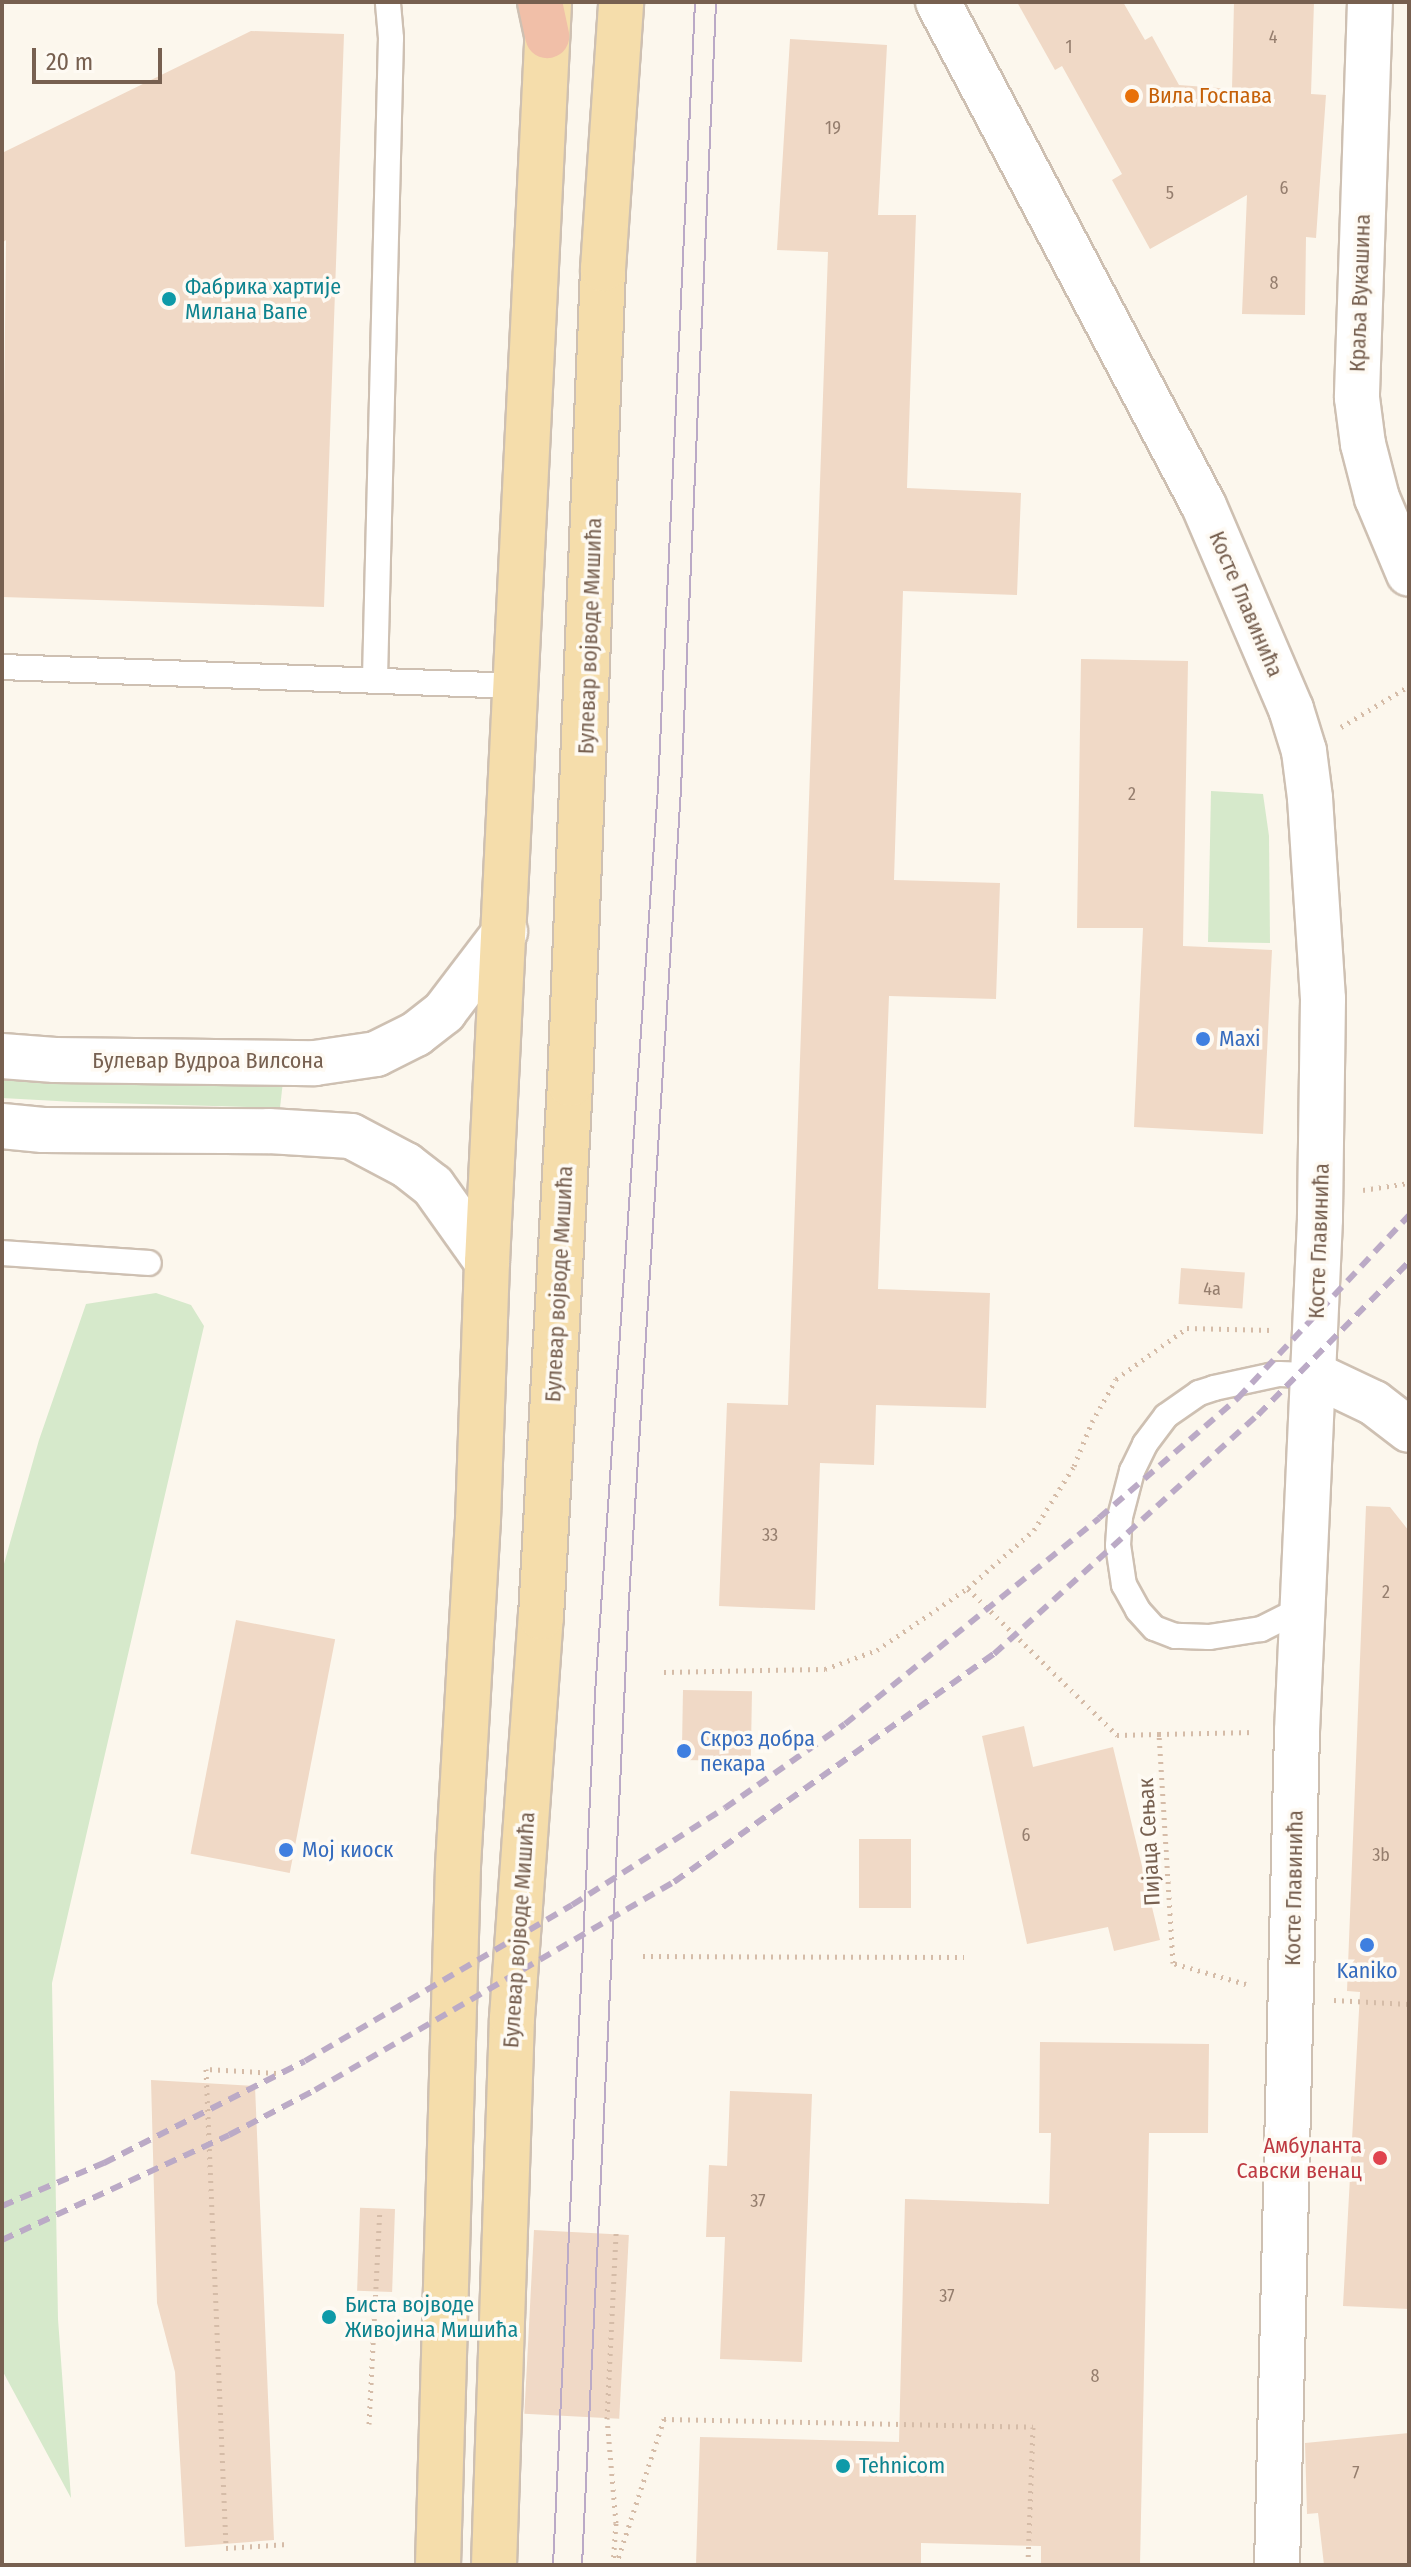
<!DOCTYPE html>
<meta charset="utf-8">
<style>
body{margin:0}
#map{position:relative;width:1411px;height:2567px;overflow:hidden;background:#fcf7ed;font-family:"Fira Sans Condensed",sans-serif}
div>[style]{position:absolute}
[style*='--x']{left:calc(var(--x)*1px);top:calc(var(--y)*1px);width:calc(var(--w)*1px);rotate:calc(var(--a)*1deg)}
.green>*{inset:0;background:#d6e9cb}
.building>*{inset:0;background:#f0d9c6;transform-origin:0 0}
.path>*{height:5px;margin-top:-2.5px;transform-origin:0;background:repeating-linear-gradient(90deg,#d5bca8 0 2px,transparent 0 8px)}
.roads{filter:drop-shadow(2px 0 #cec0b2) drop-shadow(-2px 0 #cec0b2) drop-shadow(0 2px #cec0b2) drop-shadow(0 -2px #cec0b2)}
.lane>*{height:24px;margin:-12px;padding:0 12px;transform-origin:12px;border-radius:12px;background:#fff}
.street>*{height:44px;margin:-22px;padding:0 22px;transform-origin:22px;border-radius:22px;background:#fff}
.secondary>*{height:44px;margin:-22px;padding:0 22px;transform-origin:22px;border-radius:22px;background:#fff}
.primary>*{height:44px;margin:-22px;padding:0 22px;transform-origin:22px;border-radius:22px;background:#f5ddab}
.highway>*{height:44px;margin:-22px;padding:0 22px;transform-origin:22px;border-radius:22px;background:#f1bfa8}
.tram>*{height:2px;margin:-1px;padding:0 1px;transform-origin:1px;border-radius:1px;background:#bbaac6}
.rail>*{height:6px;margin-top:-3px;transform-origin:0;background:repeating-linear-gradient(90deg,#bbaac6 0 12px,transparent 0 20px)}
.dots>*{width:22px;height:22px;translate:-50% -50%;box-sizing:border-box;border:4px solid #fefaf3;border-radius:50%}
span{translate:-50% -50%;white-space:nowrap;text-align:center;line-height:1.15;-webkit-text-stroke:7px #fefaf3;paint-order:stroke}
.number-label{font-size:18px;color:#957e6e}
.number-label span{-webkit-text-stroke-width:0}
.food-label{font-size:22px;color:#c56008}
.left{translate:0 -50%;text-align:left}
.culture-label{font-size:22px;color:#0d838f}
.street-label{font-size:22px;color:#776050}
.shop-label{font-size:22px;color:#366cbe}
.health-label{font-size:22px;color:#be3a42}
.right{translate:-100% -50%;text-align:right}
.frame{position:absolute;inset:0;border:4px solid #776050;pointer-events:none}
.scale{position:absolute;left:32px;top:48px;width:130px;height:36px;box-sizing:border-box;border:4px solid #776050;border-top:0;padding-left:10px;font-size:24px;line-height:28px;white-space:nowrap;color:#776050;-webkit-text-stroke:6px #fefaf3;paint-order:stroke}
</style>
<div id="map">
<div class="green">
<div style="clip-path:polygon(1211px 791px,1263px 794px,1269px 836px,1270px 943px,1208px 942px)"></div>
<div style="clip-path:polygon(2px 1070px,283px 1081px,280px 1108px,75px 1102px,2px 1098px)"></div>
<div style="clip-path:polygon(156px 1293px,191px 1305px,204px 1326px,52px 1983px,58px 2319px,71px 2498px,2px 2370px,2px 1571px,39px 1440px,86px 1304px)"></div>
</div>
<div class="building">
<div style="clip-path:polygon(1017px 2px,1123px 2px,1145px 40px,1152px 36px,1179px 85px,1232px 89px,1234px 2px,1314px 2px,1311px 94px,1326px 95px,1316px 238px,1306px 237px,1305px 315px,1242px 314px,1247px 195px,1150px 249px,1112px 180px,1122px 174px,1062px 66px,1055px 70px)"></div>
<div style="clip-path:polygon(251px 31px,344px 34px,324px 607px,2px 597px,6px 240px,2px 243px,2px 153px)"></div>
<div style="clip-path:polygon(790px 39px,887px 45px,878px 215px,916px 215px,907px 488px,1021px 493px,1017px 595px,903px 591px,894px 880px,1000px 883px,996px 999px,889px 996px,878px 1289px,990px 1293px,986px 1408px,876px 1405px,874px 1465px,820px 1463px,815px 1610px,719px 1606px,727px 1403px,788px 1405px,828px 252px,777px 250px)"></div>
<div style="clip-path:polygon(1081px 659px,1188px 661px,1183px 946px,1272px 950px,1263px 1134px,1134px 1127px,1143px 928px,1077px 928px)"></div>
<div style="left:1181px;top:1268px;width:64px;height:36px;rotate:4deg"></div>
<div style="clip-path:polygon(1366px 1506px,1390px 1507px,1409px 1531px,1409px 2309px,1343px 2306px,1360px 1992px,1347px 1991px)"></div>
<div style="left:236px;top:1620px;width:101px;height:238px;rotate:11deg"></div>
<div style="left:683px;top:1690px;width:69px;height:70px;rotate:1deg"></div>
<div style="clip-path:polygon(1024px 1726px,1033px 1767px,1113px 1747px,1160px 1940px,1114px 1951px,1108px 1927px,1027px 1944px,982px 1736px)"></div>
<div style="left:859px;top:1839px;width:52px;height:69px"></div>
<div style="clip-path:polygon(1040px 2042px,1209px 2044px,1208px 2133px,1149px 2133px,1140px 2565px,1041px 2565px,1041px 2546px,921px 2543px,921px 2565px,696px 2565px,700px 2437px,899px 2442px,905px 2199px,1049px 2204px,1051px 2133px,1039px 2133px)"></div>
<div style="clip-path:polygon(151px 2080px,255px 2086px,274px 2540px,185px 2547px,175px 2372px,157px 2303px)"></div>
<div style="clip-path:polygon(730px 2091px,812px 2094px,802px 2362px,720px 2359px,725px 2237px,706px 2237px,709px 2165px,727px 2166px)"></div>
<div style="left:395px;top:2209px;width:83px;height:35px;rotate:92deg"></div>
<div style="left:534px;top:2230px;width:95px;height:184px;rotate:3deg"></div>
<div style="clip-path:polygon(1409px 2433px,1409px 2565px,1324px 2565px,1318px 2513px,1307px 2514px,1305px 2443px)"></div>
</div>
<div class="path">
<div style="--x:1341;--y:727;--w:79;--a:-31.1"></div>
<div style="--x:1363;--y:1190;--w:47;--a:-8.7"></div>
<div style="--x:968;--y:1589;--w:209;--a:44.4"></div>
<div style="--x:1117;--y:1735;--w:42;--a:-1.4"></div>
<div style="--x:664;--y:1672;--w:161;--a:-1.1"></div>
<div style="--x:825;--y:1669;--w:55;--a:-20.1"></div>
<div style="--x:877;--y:1650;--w:110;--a:-34.3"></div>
<div style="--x:968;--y:1588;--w:88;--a:-41.3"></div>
<div style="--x:1034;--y:1530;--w:75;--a:-58"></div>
<div style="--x:1074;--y:1466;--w:48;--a:-67.8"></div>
<div style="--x:1092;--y:1422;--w:49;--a:-60.8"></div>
<div style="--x:1116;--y:1379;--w:87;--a:-35.7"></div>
<div style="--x:1187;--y:1328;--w:85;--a:1.3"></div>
<div style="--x:643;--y:1956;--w:321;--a:0.2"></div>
<div style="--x:1246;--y:1984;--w:76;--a:-164"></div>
<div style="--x:1173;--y:1963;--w:229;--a:-93.5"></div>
<div style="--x:1159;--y:1734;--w:96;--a:-1.2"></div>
<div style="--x:1334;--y:2000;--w:75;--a:3.1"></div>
<div style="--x:276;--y:2073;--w:70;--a:-176.7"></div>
<div style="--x:206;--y:2069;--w:479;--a:87.6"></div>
<div style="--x:226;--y:2548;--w:61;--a:-3.8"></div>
<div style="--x:369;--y:2424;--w:214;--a:-87.1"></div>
<div style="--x:613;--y:2565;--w:42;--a:-85.9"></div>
<div style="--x:616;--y:2523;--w:104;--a:-94.9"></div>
<div style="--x:607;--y:2419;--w:186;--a:-87.2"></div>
<div style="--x:616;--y:2565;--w:154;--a:-71.8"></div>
<div style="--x:664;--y:2419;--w:369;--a:1.2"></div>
<div style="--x:1033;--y:2427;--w:138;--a:92.1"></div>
</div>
<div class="roads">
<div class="lane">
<div style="--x:2;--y:667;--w:516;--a:2.11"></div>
<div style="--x:375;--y:678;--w:640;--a:-88.57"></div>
<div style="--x:391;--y:38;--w:36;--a:-95"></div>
<div style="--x:2;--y:1253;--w:147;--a:3.9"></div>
<div style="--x:1301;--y:1609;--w:45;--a:153.4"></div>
<div style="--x:1261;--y:1629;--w:53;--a:171.3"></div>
<div style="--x:1209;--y:1637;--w:34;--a:-178"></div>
<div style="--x:1175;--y:1636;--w:22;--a:-159"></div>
<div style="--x:1154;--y:1628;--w:24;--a:-132"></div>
<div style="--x:1138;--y:1610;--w:29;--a:-119"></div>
<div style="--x:1124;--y:1585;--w:40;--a:-98.5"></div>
<div style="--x:1118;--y:1545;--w:28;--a:-86"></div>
<div style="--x:1120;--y:1517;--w:48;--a:-75.4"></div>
<div style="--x:1132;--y:1471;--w:30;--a:-64"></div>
<div style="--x:1145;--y:1444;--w:35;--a:-53"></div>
<div style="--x:1166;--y:1416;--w:40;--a:-34.9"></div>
<div style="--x:1199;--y:1393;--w:16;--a:-18"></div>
<div style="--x:1214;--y:1388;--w:66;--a:-12.2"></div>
<div style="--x:1279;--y:1374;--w:36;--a:2"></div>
</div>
<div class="street">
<div style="--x:1370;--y:2;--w:396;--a:91.9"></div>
<div style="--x:1357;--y:398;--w:46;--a:82.6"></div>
<div style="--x:1363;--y:444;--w:56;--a:75.5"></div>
<div style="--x:1377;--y:498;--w:82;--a:67.2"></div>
</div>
<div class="secondary">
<div style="--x:938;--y:2;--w:570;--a:62.18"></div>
<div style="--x:1204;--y:506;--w:221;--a:66.8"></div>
<div style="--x:1291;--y:709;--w:44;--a:72.8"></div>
<div style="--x:1304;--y:751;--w:47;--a:82.7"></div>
<div style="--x:1310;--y:798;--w:201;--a:86.3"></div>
<div style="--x:1323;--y:999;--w:220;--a:90.8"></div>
<div style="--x:1320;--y:1219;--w:513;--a:92.57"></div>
<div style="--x:1297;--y:1731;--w:834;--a:91.37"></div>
<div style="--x:2;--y:1056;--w:53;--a:4.3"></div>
<div style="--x:55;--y:1060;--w:260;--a:0.7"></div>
<div style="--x:315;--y:1063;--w:62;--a:-8.4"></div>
<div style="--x:376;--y:1054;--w:45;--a:-26.6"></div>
<div style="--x:416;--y:1034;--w:36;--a:-38"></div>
<div style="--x:444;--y:1012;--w:101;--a:-52.7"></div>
<div style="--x:2;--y:1126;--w:41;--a:5.6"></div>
<div style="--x:43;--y:1130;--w:226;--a:0.3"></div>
<div style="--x:269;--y:1131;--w:82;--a:3.5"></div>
<div style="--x:351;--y:1136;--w:62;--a:27.8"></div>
<div style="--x:406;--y:1165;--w:34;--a:38"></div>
<div style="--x:433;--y:1186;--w:93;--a:54.6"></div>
<div style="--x:1315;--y:1375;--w:65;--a:25.4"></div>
<div style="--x:1374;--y:1403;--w:44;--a:37.6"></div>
</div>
<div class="primary">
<div style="--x:438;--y:2565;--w:699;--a:-88.36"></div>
<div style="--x:458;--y:1866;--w:347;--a:-86.7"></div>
<div style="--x:478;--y:1520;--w:258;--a:-88"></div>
<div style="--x:487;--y:1262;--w:1262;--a:-87.18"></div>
<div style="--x:494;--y:2565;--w:547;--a:-88.12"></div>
<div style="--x:512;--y:2018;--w:402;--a:-85.9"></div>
<div style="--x:541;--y:1617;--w:534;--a:-86.89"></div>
<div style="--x:570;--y:1084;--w:816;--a:-87.68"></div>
<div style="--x:603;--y:269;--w:268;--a:-86.1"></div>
</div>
<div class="highway">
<div style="--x:540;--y:2;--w:35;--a:78"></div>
</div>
</div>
<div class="tram">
<div style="--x:553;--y:2565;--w:873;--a:-87.24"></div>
<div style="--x:595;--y:1693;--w:908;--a:-86.02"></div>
<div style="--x:658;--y:787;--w:786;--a:-87.3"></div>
<div style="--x:582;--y:2565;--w:966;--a:-87.21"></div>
<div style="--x:629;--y:1600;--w:813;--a:-86.33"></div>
<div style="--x:681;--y:789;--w:788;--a:-87.45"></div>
</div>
<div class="rail">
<div style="--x:2;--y:2206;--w:111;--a:-22.9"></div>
<div style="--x:104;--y:2163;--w:225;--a:-26.9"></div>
<div style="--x:305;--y:2061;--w:309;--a:-30.3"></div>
<div style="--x:572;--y:1905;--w:181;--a:-32.4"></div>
<div style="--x:725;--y:1808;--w:146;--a:-35"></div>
<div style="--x:845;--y:1724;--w:327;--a:-39"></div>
<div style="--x:1099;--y:1518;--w:184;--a:-40.8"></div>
<div style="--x:1238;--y:1398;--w:250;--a:-46.9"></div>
<div style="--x:2;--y:2240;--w:250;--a:-24.8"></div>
<div style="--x:229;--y:2135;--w:97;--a:-27.6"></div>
<div style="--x:315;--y:2090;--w:415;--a:-30.1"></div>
<div style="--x:674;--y:1882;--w:393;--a:-35.5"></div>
<div style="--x:994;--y:1654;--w:356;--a:-42.2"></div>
<div style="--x:1258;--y:1415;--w:215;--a:-45.4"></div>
</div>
<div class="dots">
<div style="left:1132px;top:96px;background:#e8710a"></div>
<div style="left:169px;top:299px;background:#0f9aa8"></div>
<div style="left:1203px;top:1039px;background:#3f7fe0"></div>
<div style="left:684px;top:1751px;background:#3f7fe0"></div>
<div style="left:286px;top:1850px;background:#3f7fe0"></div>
<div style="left:1367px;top:1945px;background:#3f7fe0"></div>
<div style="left:1380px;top:2158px;background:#e0444e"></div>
<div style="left:329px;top:2317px;background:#0f9aa8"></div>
<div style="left:843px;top:2466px;background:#0f9aa8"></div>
</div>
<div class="number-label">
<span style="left:1273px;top:37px">4</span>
<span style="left:1069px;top:47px">1</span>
<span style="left:833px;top:128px">19</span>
<span style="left:1284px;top:188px">6</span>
<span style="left:1170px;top:193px">5</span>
<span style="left:1274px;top:283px">8</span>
<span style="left:1132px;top:794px">2</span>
<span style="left:1212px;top:1289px">4a</span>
<span style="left:770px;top:1535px">33</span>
<span style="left:1386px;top:1592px">2</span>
<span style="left:1026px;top:1835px">6</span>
<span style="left:1381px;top:1855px">3b</span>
<span style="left:758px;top:2201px">37</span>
<span style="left:947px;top:2296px">37</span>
<span style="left:1095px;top:2376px">8</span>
<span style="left:1356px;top:2473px">7</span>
</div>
<div class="food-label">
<span class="left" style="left:1148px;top:96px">Вила Госпава</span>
</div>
<div class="culture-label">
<span class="left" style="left:185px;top:299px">Фабрика хартије<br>Милана Вапе</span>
<span class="left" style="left:345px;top:2317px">Биста војводе<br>Живојина Мишића</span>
<span class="left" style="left:859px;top:2466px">Tehnicom</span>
</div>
<div class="street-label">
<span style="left:1360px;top:293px;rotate:-88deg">Краља Вукашина</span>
<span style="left:1246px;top:604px;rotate:67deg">Косте Главинића</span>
<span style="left:590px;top:636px;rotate:-88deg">Булевар војводе Мишића</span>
<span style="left:208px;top:1061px">Булевар Вудроа Вилсона</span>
<span style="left:1319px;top:1241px;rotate:-88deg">Косте Главинића</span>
<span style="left:559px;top:1284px;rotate:-87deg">Булевар војводе Мишића</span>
<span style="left:1149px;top:1842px;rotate:-93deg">Пијаца Сењак</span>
<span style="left:1294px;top:1888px;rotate:-89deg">Косте Главинића</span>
<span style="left:519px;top:1930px;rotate:-86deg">Булевар војводе Мишића</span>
</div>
<div class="shop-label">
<span class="left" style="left:1219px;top:1039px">Maxi</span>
<span class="left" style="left:700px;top:1751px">Скроз добра<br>пекара</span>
<span class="left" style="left:302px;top:1850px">Мој киоск</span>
<span style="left:1367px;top:1971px">Kaniko</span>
</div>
<div class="health-label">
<span class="right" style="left:1362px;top:2158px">Амбуланта<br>Савски венац</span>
</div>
<div class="frame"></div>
<div class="scale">20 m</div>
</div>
